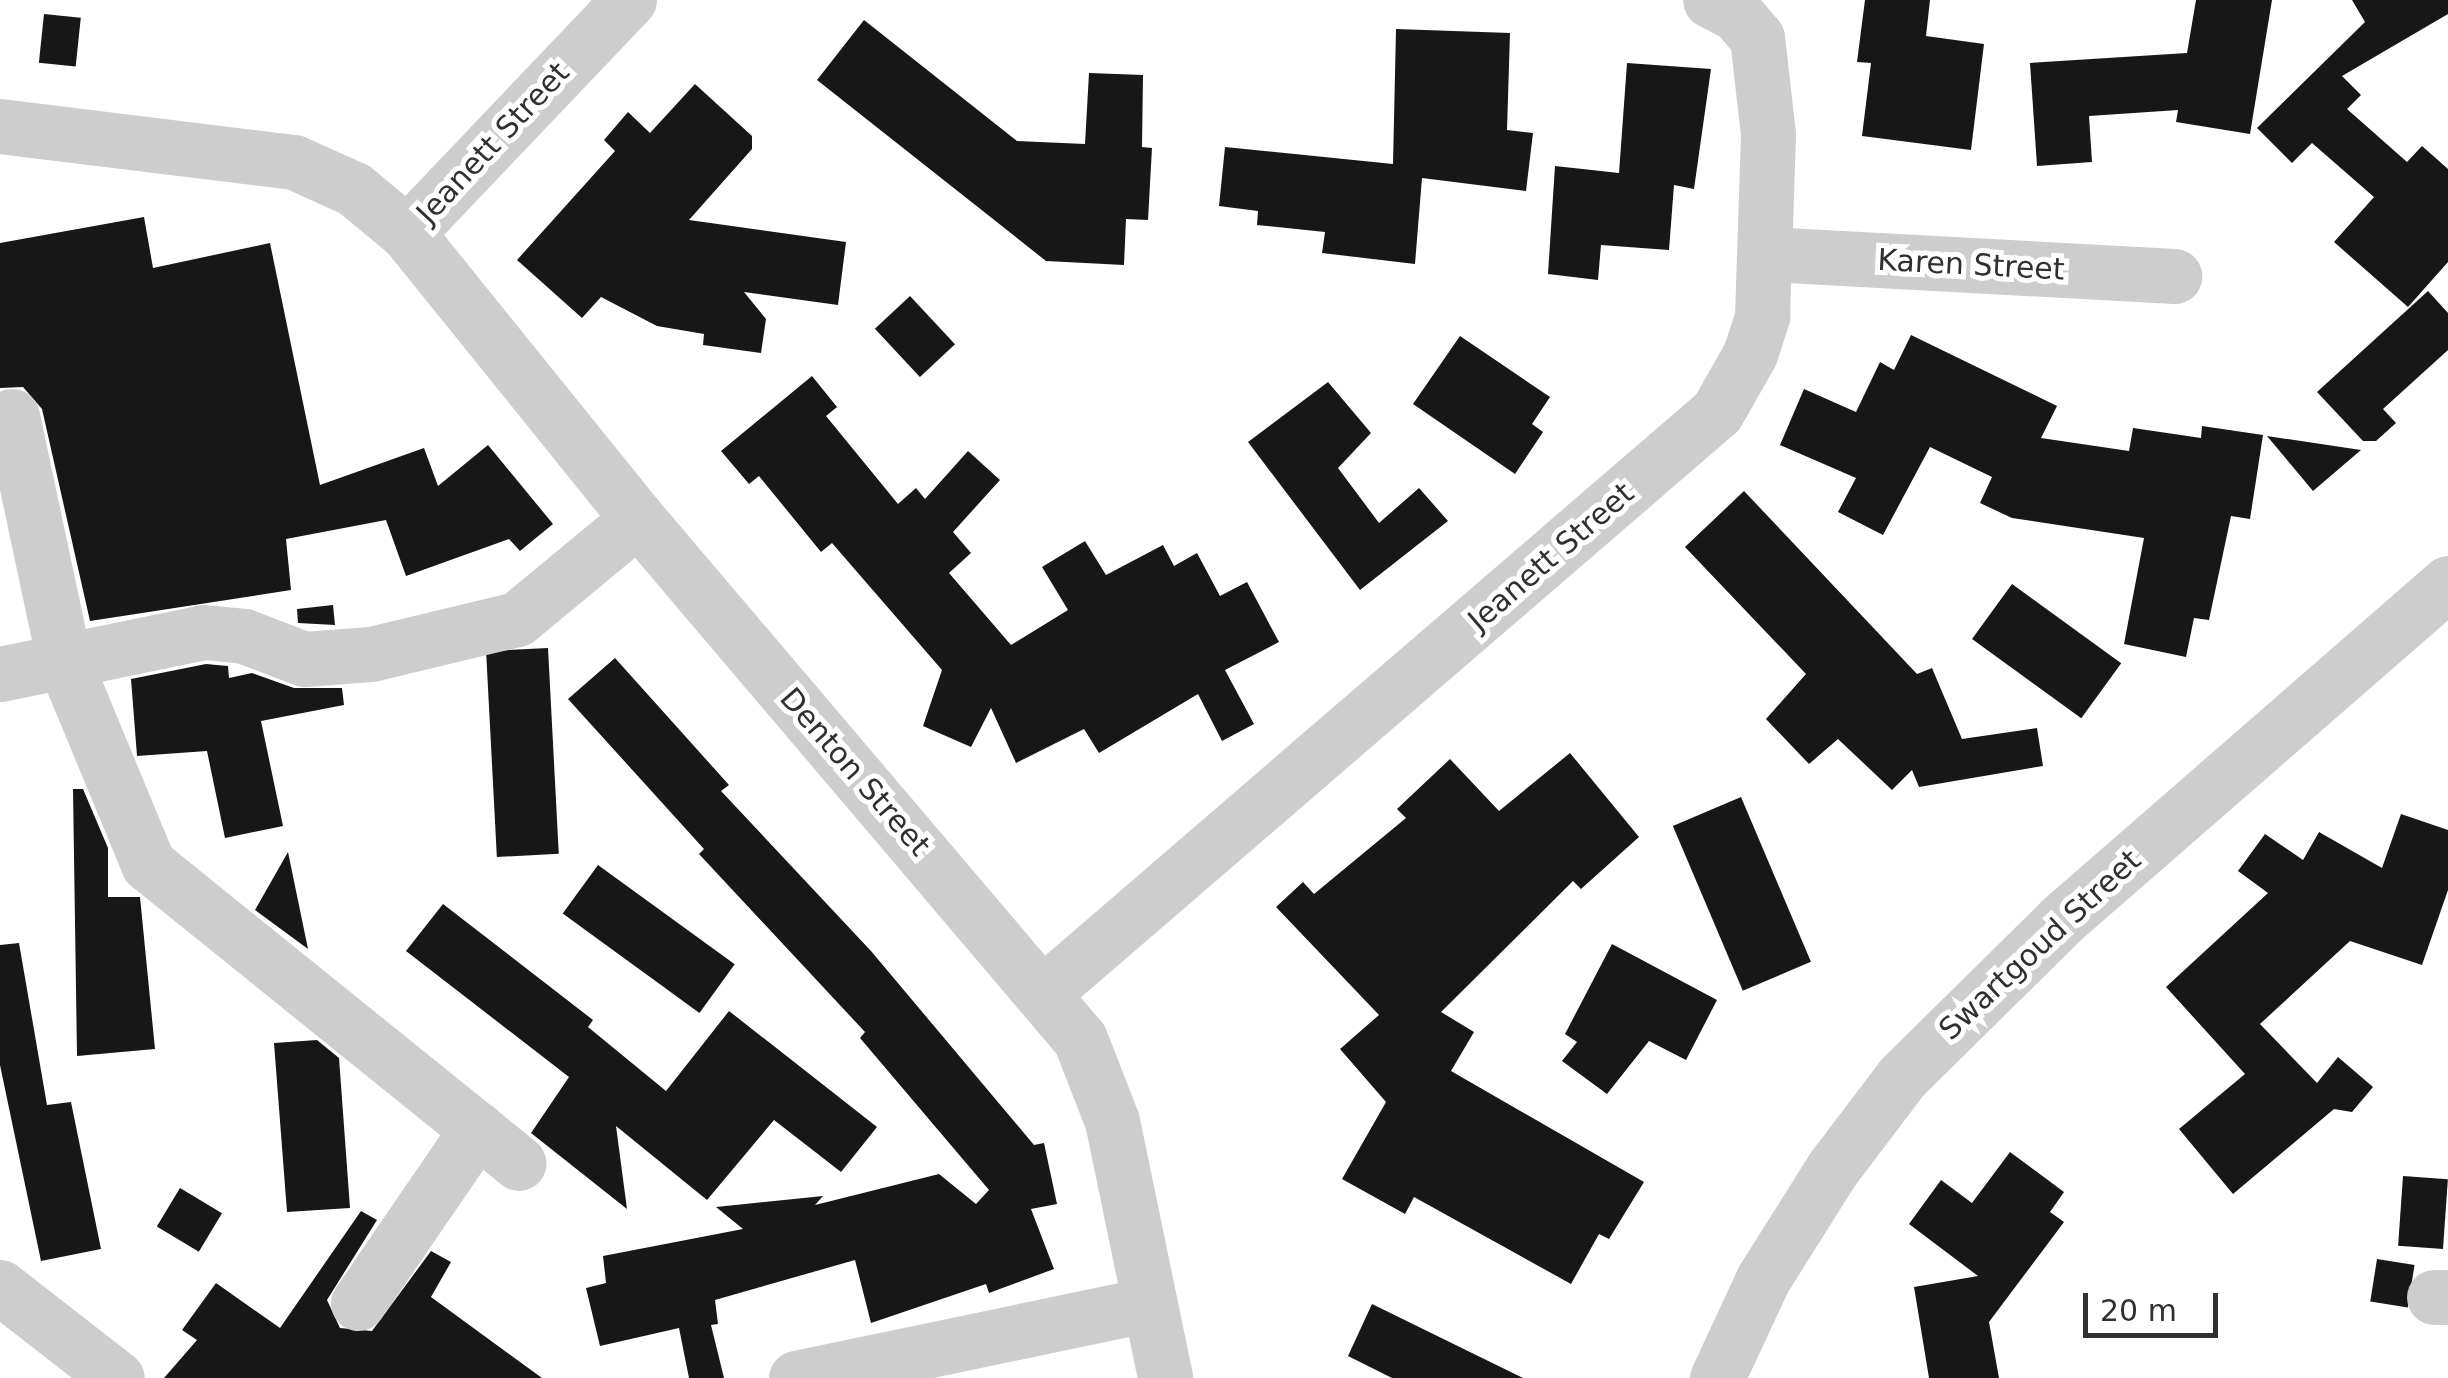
<!DOCTYPE html>
<style>
body{margin:0}
#map{position:relative;width:2448px;height:1378px;overflow:hidden;background:#fff;font-family:"DejaVu Sans",sans-serif}
div>[style]{position:absolute}
[style*='--x']{left:calc(var(--x)*1px);top:calc(var(--y)*1px);width:calc(var(--w)*1px);rotate:calc(var(--a)*1deg)}
.building>*{inset:0;background:#171717;transform-origin:0 0}
.minor>*{height:55px;margin:-27.5px;padding:0 27.5px;transform-origin:27.5px;border-radius:27.5px;background:#cdcdcd}
span{translate:-50% -50%;white-space:nowrap;text-align:center;line-height:1.15;-webkit-text-stroke:10px #fff;paint-order:stroke}
.street-label{font-size:30px;color:#303030}
.scale{position:absolute;left:2083px;top:1293px;width:135px;height:45px;box-sizing:border-box;border:5px solid #303030;border-top:0;padding-left:12px;font-size:30px;line-height:35px;white-space:nowrap;color:#303030;-webkit-text-stroke:8px #fff;paint-order:stroke}
</style>
<div id="map">
<div class="building">
<div style="clip-path:polygon(1865px 0,1930px 0,1926px 36px,1984px 44px,1971px 150px,1862px 136px,1871px 63px,1857px 62px)"></div>
<div style="clip-path:polygon(2196px 0,2272px 0,2250px 134px,2176px 122px,2178px 110px,2089px 116px,2092px 162px,2037px 166px,2030px 63px,2187px 53px)"></div>
<div style="clip-path:polygon(2352px 0,2448px 0,2448px 14px,2342px 76px,2361px 95px,2347px 109px,2407px 162px,2422px 146px,2448px 169px,2448px 262px,2408px 307px,2334px 242px,2374px 197px,2312px 143px,2292px 163px,2257px 128px,2365px 22px)"></div>
<div style="left:44px;top:14px;width:37px;height:49px;rotate:6deg"></div>
<div style="clip-path:polygon(864px 20px,1017px 141px,1085px 144px,1089px 73px,1143px 75px,1142px 147px,1152px 148px,1148px 220px,1126px 219px,1124px 265px,1046px 261px,817px 80px)"></div>
<div style="clip-path:polygon(1396px 29px,1510px 33px,1507px 130px,1533px 133px,1526px 191px,1422px 178px,1415px 264px,1322px 253px,1325px 232px,1257px 225px,1258px 211px,1219px 206px,1225px 147px,1393px 164px)"></div>
<div style="clip-path:polygon(1627px 63px,1711px 69px,1694px 189px,1674px 185px,1669px 250px,1601px 245px,1598px 280px,1548px 274px,1555px 166px,1619px 173px)"></div>
<div style="clip-path:polygon(695px 84px,752px 136px,752px 149px,689px 220px,846px 242px,838px 305px,744px 292px,766px 319px,761px 353px,703px 345px,704px 334px,657px 326px,601px 297px,582px 318px,517px 260px,615px 151px,604px 140px,628px 112px,650px 133px)"></div>
<div style="clip-path:polygon(144px 217px,153px 268px,270px 243px,320px 485px,424px 448px,438px 486px,488px 445px,553px 524px,520px 551px,509px 539px,406px 576px,386px 520px,286px 539px,291px 590px,90px 621px,42px 409px,23px 387px,0 388px,0 243px)"></div>
<div style="clip-path:polygon(2428px 291px,2448px 313px,2448px 350px,2383px 409px,2396px 423px,2376px 441px,2363px 441px,2317px 392px)"></div>
<div style="left:910px;top:296px;width:66px;height:48px;rotate:47deg"></div>
<div style="clip-path:polygon(1911px 335px,2057px 406px,2041px 438px,2129px 451px,2133px 428px,2201px 438px,2202px 426px,2263px 435px,2250px 519px,2231px 516px,2209px 620px,2194px 618px,2186px 657px,2124px 644px,2144px 538px,2012px 518px,1980px 503px,1992px 477px,1930px 447px,1883px 535px,1838px 512px,1856px 478px,1780px 445px,1804px 389px,1856px 412px,1880px 362px,1894px 370px)"></div>
<div style="clip-path:polygon(1460px 336px,1550px 397px,1532px 424px,1543px 432px,1515px 474px,1413px 404px)"></div>
<div style="clip-path:polygon(812px 376px,837px 407px,826px 416px,898px 504px,916px 488px,925px 499px,968px 451px,1000px 480px,953px 532px,971px 553px,949px 573px,1011px 645px,1068px 610px,1042px 567px,1085px 541px,1106px 575px,1163px 545px,1174px 566px,1197px 553px,1220px 596px,1247px 582px,1279px 642px,1225px 670px,1254px 724px,1222px 741px,1198px 694px,1099px 753px,1084px 729px,1016px 763px,991px 708px,971px 747px,923px 726px,942px 670px,832px 543px,821px 552px,759px 476px,749px 484px,721px 451px)"></div>
<div style="clip-path:polygon(1328px 382px,1371px 433px,1338px 468px,1379px 523px,1419px 488px,1448px 521px,1360px 590px,1248px 442px)"></div>
<div style="clip-path:polygon(2267px 436px,2361px 450px,2313px 491px)"></div>
<div style="clip-path:polygon(1744px 491px,1917px 674px,1932px 668px,1962px 739px,2037px 728px,2043px 766px,1919px 787px,1912px 770px,1892px 790px,1838px 739px,1809px 764px,1766px 719px,1806px 674px,1685px 547px)"></div>
<div style="left:2012px;top:584px;width:135px;height:68px;rotate:36deg"></div>
<div style="clip-path:polygon(333px 605px,335px 625px,298px 623px,297px 609px)"></div>
<div style="left:548px;top:648px;width:206px;height:62px;rotate:87deg"></div>
<div style="clip-path:polygon(615px 658px,729px 785px,721px 791px,871px 951px,1034px 1145px,1044px 1143px,1057px 1204px,1031px 1209px,1054px 1269px,989px 1293px,986px 1284px,871px 1323px,855px 1260px,715px 1300px,718px 1324px,711px 1325px,724px 1378px,689px 1378px,679px 1328px,600px 1346px,586px 1288px,606px 1283px,603px 1256px,743px 1229px,716px 1207px,823px 1196px,815px 1205px,939px 1174px,976px 1204px,989px 1190px,860px 1038px,865px 1032px,699px 854px,704px 849px,568px 699px)"></div>
<div style="clip-path:polygon(206px 664px,228px 666px,229px 678px,252px 673px,294px 688px,342px 688px,344px 705px,261px 721px,283px 826px,225px 838px,207px 751px,137px 756px,131px 679px)"></div>
<div style="clip-path:polygon(1570px 753px,1639px 837px,1581px 889px,1573px 881px,1441px 1012px,1474px 1032px,1451px 1071px,1644px 1182px,1609px 1239px,1599px 1234px,1571px 1284px,1414px 1197px,1405px 1214px,1342px 1179px,1386px 1102px,1340px 1049px,1379px 1015px,1276px 907px,1303px 882px,1314px 894px,1406px 818px,1397px 809px,1450px 759px,1499px 811px)"></div>
<div style="clip-path:polygon(73px 789px,83px 789px,108px 848px,108px 897px,140px 897px,155px 1049px,77px 1056px)"></div>
<div style="left:1741px;top:797px;width:179px;height:74px;rotate:67deg"></div>
<div style="clip-path:polygon(2401px 814px,2448px 830px,2448px 890px,2422px 965px,2350px 941px,2260px 1024px,2317px 1083px,2338px 1057px,2373px 1087px,2352px 1112px,2334px 1109px,2233px 1194px,2179px 1129px,2245px 1074px,2166px 987px,2268px 893px,2238px 871px,2265px 834px,2303px 860px,2319px 832px,2382px 868px)"></div>
<div style="clip-path:polygon(288px 852px,308px 949px,255px 910px)"></div>
<div style="left:598px;top:865px;width:169px;height:60px;rotate:36deg"></div>
<div style="clip-path:polygon(443px 904px,593px 1020px,588px 1027px,666px 1091px,729px 1011px,877px 1127px,841px 1172px,774px 1120px,707px 1200px,616px 1126px,627px 1209px,531px 1133px,569px 1077px,406px 951px)"></div>
<div style="clip-path:polygon(19px 943px,47px 1105px,71px 1102px,101px 1249px,41px 1261px,0 1065px,0 945px)"></div>
<div style="clip-path:polygon(1612px 944px,1717px 1000px,1686px 1060px,1649px 1041px,1607px 1094px,1562px 1061px,1577px 1042px,1565px 1034px)"></div>
<div style="clip-path:polygon(317px 1040px,339px 1058px,350px 1208px,287px 1212px,274px 1043px)"></div>
<div style="clip-path:polygon(2010px 1152px,2064px 1192px,2050px 1212px,2064px 1222px,1989px 1322px,1999px 1378px,1929px 1378px,1914px 1287px,1978px 1276px,1909px 1224px,1941px 1180px,1972px 1203px)"></div>
<div style="left:2403px;top:1176px;width:45px;height:70px;rotate:4deg"></div>
<div style="left:180px;top:1188px;width:49px;height:45px;rotate:31deg"></div>
<div style="clip-path:polygon(361px 1211px,377px 1220px,327px 1300px,340px 1328px,372px 1331px,431px 1251px,451px 1262px,431px 1297px,542px 1378px,164px 1378px,197px 1340px,182px 1330px,216px 1283px,280px 1328px)"></div>
<div style="left:2377px;top:1259px;width:38px;height:43px;rotate:9deg"></div>
<div style="clip-path:polygon(1372px 1304px,1523px 1378px,1392px 1378px,1348px 1356px)"></div>
</div>
<div class="minor">
<div style="--x:0;--y:126;--w:296;--a:7"></div>
<div style="--x:294;--y:162;--w:66;--a:24.2"></div>
<div style="--x:354;--y:189;--w:69;--a:39.7"></div>
<div style="--x:407;--y:233;--w:368;--a:51.1"></div>
<div style="--x:638;--y:519;--w:682;--a:49.64"></div>
<div style="--x:1080;--y:1039;--w:88;--a:68.7"></div>
<div style="--x:1112;--y:1121;--w:262;--a:78.3"></div>
<div style="--x:407;--y:233;--w:322;--a:-46.4"></div>
<div style="--x:1768;--y:254;--w:407;--a:3.1"></div>
<div style="--x:12;--y:416;--w:250;--a:78"></div>
<div style="--x:64;--y:661;--w:220;--a:67.5"></div>
<div style="--x:148;--y:864;--w:476;--a:38.9"></div>
<div style="--x:0;--y:674;--w:208;--a:-11.6"></div>
<div style="--x:204;--y:632;--w:40;--a:5.7"></div>
<div style="--x:244;--y:636;--w:64;--a:21"></div>
<div style="--x:304;--y:659;--w:67;--a:-4.3"></div>
<div style="--x:371;--y:654;--w:150;--a:-13.5"></div>
<div style="--x:517;--y:619;--w:157;--a:-39.6"></div>
<div style="--x:1044;--y:992;--w:888;--a:-40.76"></div>
<div style="--x:1717;--y:412;--w:67;--a:-60.4"></div>
<div style="--x:1750;--y:354;--w:40;--a:-72"></div>
<div style="--x:1762;--y:316;--w:182;--a:-88.1"></div>
<div style="--x:1768;--y:134;--w:97;--a:-96.5"></div>
<div style="--x:1757;--y:38;--w:31;--a:-130"></div>
<div style="--x:1737;--y:14;--w:30;--a:-153"></div>
<div style="--x:0;--y:1287;--w:148;--a:37.9"></div>
<div style="--x:2434;--y:1297;--w:14;--a:0"></div>
<div style="--x:358;--y:1303;--w:211;--a:-55.6"></div>
<div style="--x:796;--y:1378;--w:361;--a:-11.8"></div>
<div style="--x:1717;--y:1378;--w:109;--a:-65.1"></div>
<div style="--x:1763;--y:1279;--w:131;--a:-57.8"></div>
<div style="--x:1833;--y:1168;--w:114;--a:-52.8"></div>
<div style="--x:1902;--y:1077;--w:223;--a:-44.6"></div>
<div style="--x:2061;--y:920;--w:513;--a:-41.05"></div>
</div>
<div class="street-label">
<span style="left:493px;top:143px;rotate:-47deg">Jeanett Street</span>
<span style="left:1971px;top:265px;rotate:3deg">Karen Street</span>
<span style="left:1551px;top:557px;rotate:-41deg">Jeanett Street</span>
<span style="left:855px;top:772px;rotate:49deg">Denton Street</span>
<span style="left:2040px;top:945px;rotate:-43deg">Swartgoud Street</span>
</div>
<div class="scale">20 m</div>
</div>
